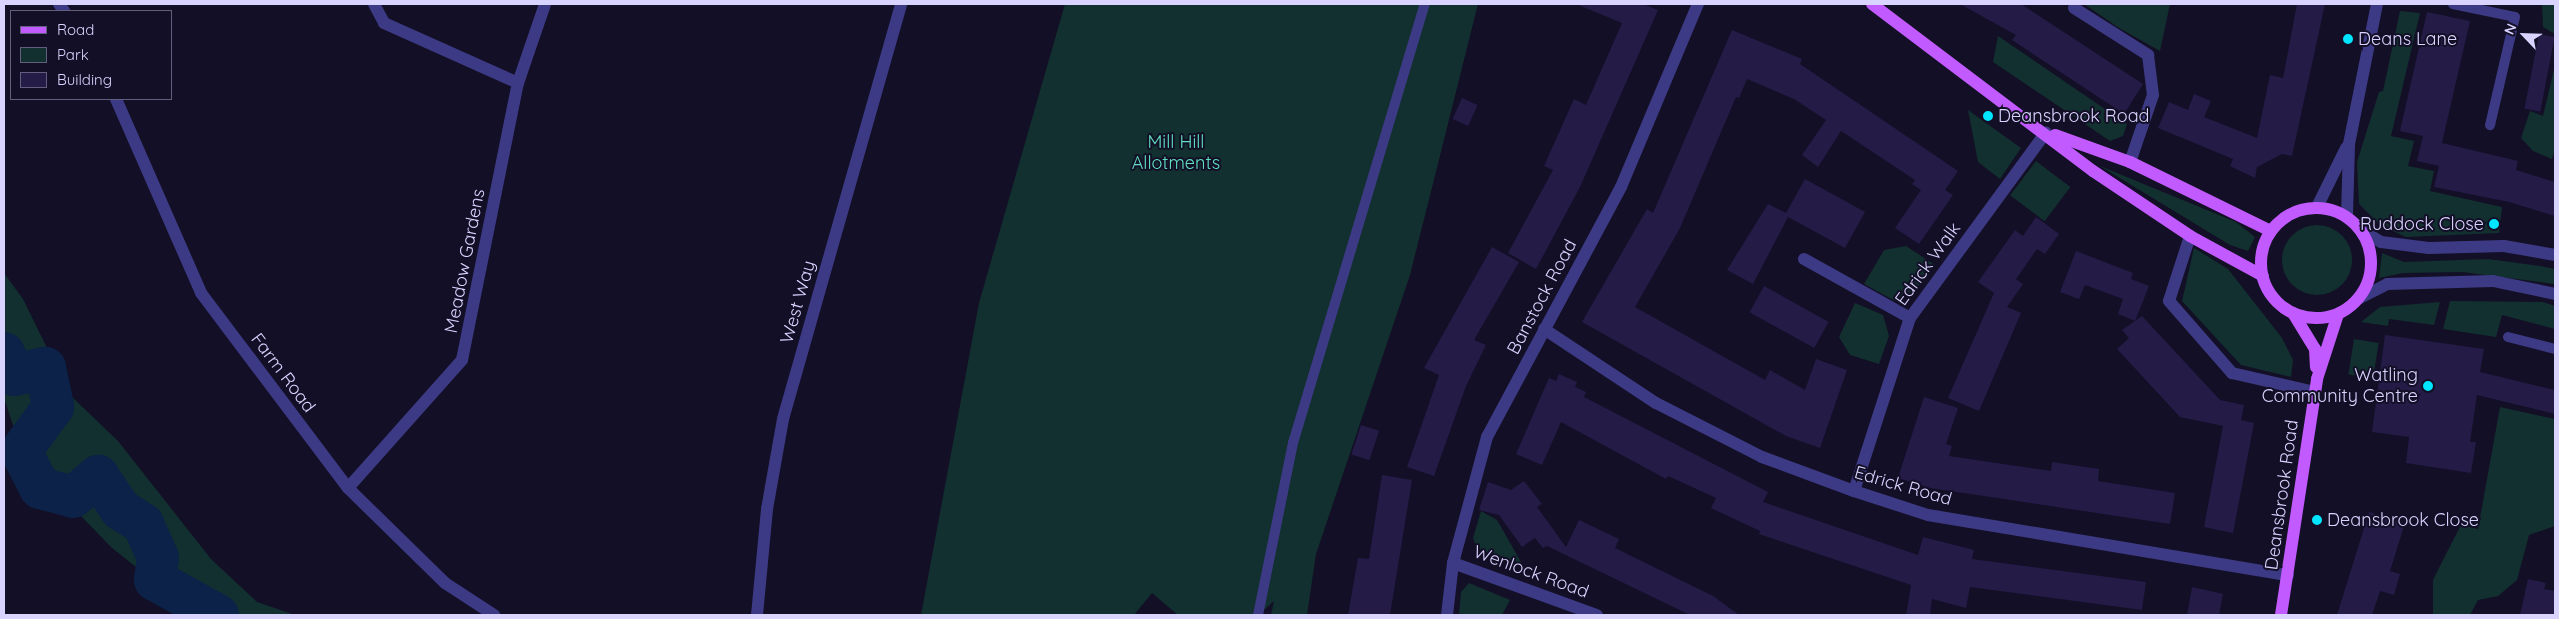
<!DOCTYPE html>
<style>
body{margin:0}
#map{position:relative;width:2559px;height:619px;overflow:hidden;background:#130f26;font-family:Quicksand,sans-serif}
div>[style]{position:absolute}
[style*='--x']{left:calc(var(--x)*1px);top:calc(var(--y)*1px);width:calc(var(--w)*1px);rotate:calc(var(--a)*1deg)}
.green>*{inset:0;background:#12302f;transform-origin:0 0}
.round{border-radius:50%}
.river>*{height:42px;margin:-21px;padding:0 21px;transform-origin:21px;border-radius:21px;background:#0c2248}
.building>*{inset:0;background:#241b47;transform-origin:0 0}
.service>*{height:10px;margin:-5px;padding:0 5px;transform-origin:5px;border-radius:5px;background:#3d3a85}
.minor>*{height:12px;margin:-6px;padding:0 6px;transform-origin:6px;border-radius:6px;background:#3d3a85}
.tertiary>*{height:12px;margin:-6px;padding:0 6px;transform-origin:6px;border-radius:6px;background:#3d3a85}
.primary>*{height:12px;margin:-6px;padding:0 6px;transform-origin:6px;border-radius:6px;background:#c25bff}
.primary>.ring{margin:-6px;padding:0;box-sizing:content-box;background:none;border:12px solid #c25bff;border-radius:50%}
.dots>*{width:14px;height:14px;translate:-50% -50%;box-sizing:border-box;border:2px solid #130f26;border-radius:50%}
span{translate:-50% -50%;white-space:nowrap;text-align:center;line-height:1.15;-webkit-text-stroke:4px #130f26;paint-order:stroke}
.poi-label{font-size:18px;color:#d9d4ff}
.left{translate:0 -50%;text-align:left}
.right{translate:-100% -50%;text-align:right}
.park-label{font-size:18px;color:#5fe0c0}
.street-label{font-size:18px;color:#d9d4ff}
.frame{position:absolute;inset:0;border:5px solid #d9d4ff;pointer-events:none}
.legend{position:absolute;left:10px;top:10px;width:162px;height:90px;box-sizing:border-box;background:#130f26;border:1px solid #625e7d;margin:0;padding:6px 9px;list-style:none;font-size:15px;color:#d9d4ff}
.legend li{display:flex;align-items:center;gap:10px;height:25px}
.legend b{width:25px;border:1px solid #625e7d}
.north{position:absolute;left:2499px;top:10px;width:50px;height:50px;-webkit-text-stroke:4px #130f26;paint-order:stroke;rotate:294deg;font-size:14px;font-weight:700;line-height:20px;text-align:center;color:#d9d4ff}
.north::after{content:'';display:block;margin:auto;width:18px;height:22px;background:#d9d4ff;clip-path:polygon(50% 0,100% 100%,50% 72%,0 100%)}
</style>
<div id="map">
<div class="green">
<div style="clip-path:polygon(1065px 4px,1478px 4px,1410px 275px,1316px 554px,1307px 615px,1271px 615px,1274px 601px,1258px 615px,1178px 615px,1152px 593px,1134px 615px,921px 615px,979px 303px)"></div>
<div style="clip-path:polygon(2084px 4px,2170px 4px,2160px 51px,2119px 28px)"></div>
<div style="clip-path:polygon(2542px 4px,2555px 4px,2555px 34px,2543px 27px)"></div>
<div style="clip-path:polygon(2400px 11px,2420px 13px,2391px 136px,2414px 141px,2408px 166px,2434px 171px,2430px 191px,2502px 207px,2499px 233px,2406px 237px,2380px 225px,2359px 204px,2357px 162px,2379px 92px,2383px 91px)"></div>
<div style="clip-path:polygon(1998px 36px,2127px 124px,2123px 136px,2110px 141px,1993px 62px)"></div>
<div style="clip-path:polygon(2555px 65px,2555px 149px,2552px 159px,2533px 151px,2521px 138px,2530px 111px,2543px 116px)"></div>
<div style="clip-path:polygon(1968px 110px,2021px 148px,2000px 179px,1978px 162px)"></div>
<div style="left:2036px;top:161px;width:43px;height:43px;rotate:37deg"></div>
<div style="clip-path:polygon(2100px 166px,2236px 222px,2255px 237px,2248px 251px,2230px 245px)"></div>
<div class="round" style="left:2282px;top:225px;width:70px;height:70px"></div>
<div style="clip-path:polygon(1906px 246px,1935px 265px,1916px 289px,1895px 301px,1864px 284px,1884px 250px)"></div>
<div style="clip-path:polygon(2194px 248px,2228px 269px,2282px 338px,2293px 360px,2291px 377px,2241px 365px,2182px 301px)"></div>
<div style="clip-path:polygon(2382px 253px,2404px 262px,2488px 259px,2540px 266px,2555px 269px,2555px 284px,2462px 272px,2403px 273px,2379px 278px)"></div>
<div style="clip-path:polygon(4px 273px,23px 299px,70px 395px,118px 441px,211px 559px,257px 602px,295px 615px,196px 615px,111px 547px,23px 456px,4px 398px)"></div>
<div style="clip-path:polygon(2450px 301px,2543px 302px,2555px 306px,2555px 329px,2502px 315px,2496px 337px,2443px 329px)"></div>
<div style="clip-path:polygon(2440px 302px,2434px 325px,2389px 319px,2388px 326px,2361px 322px,2380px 307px)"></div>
<div style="clip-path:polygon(1855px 303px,1883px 315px,1889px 336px,1879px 364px,1850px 355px,1839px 337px)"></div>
<div style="left:2354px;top:339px;width:25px;height:36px;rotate:9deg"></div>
<div style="clip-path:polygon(2500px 407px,2555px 419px,2555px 526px,2529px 535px,2517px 580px,2498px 596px,2478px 600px,2470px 615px,2433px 615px,2433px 580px,2446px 554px,2461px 525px,2478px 529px)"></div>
<div style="clip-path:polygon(1481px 511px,1497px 520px,1525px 569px,1477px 548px,1473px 538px)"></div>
<div style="clip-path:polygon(1469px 583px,1510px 600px,1502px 615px,1459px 615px,1461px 592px)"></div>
</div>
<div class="river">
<div style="--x:4;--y:353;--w:24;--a:66"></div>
<div style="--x:14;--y:375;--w:32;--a:-13"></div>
<div style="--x:45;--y:368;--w:40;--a:78"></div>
<div style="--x:53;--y:407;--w:54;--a:126"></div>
<div style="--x:21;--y:451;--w:42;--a:62.8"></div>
<div style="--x:40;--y:488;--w:34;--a:15"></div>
<div style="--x:73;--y:497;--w:33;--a:-40"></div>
<div style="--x:98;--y:476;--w:41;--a:55.9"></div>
<div style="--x:121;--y:510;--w:26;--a:32"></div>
<div style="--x:143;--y:524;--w:37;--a:66"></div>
<div style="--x:158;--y:558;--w:22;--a:98"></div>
<div style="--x:155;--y:580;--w:72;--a:29.1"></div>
</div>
<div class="building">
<div style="clip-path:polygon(1576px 4px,1643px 4px,1658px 10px,1580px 187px,1536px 269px,1508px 253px,1553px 170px,1544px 166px,1574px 99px,1586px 105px,1622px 23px)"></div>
<div style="clip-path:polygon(1960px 4px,2021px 4px,2143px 84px,2124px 114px,2012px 40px,2016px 35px)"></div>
<div style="clip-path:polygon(2297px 4px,2325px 4px,2292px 156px,2282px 154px,2257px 167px,2255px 178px,2230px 166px,2233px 159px,2158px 128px,2169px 102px,2188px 110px,2194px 94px,2211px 101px,2204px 117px,2257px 138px,2270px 75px,2283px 78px)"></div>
<div style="clip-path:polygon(2427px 12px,2470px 21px,2442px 143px,2518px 161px,2516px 170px,2555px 182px,2555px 216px,2509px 202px,2434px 187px,2439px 166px,2417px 161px,2423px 136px,2400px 131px)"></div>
<div style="clip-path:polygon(1732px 30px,1802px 59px,1800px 64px,1958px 171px,1945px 190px,1953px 195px,1919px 244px,1895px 228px,1921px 190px,1912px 184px,1915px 180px,1841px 131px,1818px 167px,1802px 155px,1826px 120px,1794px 99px,1747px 79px,1739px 98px,1736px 97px,1680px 228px,1635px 307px,1765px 380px,1770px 370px,1805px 390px,1816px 359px,1847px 370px,1820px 448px,1786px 436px,1582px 322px,1647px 209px,1653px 213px)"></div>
<div style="left:2539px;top:34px;width:16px;height:76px;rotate:11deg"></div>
<div style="left:1462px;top:98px;width:17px;height:23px;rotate:24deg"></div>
<div style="clip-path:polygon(1805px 179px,1865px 212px,1845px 248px,1788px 217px,1753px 284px,1727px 270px,1768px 204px,1786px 213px)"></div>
<div style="clip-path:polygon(2036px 217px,2059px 234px,2045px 254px,2037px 249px,2016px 279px,2023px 284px,2007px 307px,2021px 313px,1979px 411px,1948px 398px,1994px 293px,1978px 282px,2015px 230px,2023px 236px)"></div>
<div style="clip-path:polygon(1492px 247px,1519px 262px,1474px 340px,1486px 345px,1466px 386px,1434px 476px,1407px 467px,1439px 375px,1424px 368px)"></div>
<div style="clip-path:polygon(2076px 251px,2133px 273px,2131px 279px,2149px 286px,2135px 321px,2118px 314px,2123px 299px,2085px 285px,2079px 299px,2060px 292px)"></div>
<div style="left:1764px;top:286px;width:74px;height:30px;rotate:29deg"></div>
<div style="clip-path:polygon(2142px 316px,2220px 400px,2244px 405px,2241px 420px,2254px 423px,2233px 533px,2204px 527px,2223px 426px,2180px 417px,2117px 349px,2129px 338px,2122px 330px)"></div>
<div style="clip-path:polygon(2385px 335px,2484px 349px,2480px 372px,2555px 390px,2555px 414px,2477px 395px,2470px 442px,2476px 442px,2471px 473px,2406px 463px,2409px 437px,2372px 432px)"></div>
<div style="clip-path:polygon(1559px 374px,1577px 382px,1575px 387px,1586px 392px,1584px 397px,1768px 492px,1763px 502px,1918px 555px,1923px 537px,1974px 550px,1972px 559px,2146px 582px,2142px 610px,1970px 587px,1966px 608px,1932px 599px,1930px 615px,1906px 615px,1911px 585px,1759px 534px,1760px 531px,1711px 508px,1716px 498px,1668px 476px,1666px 479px,1561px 422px,1542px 465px,1516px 454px,1549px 378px,1556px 381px)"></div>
<div style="clip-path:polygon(1924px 397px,1958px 408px,1946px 444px,1952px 446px,1949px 456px,2051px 471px,2052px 462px,2099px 469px,2098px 481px,2175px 493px,2170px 524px,1930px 488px,1898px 478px)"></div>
<div style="left:1361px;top:425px;width:19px;height:31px;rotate:18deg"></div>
<div style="clip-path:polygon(1382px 475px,1412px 480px,1390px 615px,1348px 615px,1358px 558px,1369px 559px)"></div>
<div style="clip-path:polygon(1524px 481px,1542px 504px,1537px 507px,1566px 547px,1579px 520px,1619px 539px,1615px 548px,1713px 596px,1739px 615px,1690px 615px,1547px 546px,1543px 548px,1535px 538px,1522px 547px,1499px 515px,1479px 510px,1488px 482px,1511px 490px)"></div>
<div style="clip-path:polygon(2369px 512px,2405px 523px,2390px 571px,2400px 574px,2394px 595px,2380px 591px,2372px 615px,2337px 615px)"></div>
<div style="clip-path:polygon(2528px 579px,2546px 583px,2544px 589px,2555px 591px,2555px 615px,2520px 615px)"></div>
<div style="clip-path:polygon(2192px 587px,2223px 594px,2219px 615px,2187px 615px)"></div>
</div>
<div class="service">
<div style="--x:2453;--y:4;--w:63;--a:11.8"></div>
<div style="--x:2515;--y:17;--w:111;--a:103"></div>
<div style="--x:2508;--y:337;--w:49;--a:14.3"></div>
<div style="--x:1258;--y:615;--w:176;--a:-78.5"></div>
<div style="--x:1293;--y:443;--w:458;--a:-73.3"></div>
</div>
<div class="minor">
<div style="--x:59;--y:4;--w:9;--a:54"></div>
<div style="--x:374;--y:4;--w:21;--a:62"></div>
<div style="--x:384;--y:23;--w:147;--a:24.1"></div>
<div style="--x:2074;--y:8;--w:88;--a:32.4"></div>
<div style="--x:2148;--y:55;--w:40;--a:82.9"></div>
<div style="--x:2153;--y:95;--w:71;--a:108.9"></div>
<div style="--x:116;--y:99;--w:212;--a:66.3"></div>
<div style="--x:201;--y:293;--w:244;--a:53"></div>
<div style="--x:348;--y:488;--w:136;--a:44.4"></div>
<div style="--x:445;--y:583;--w:59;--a:33.1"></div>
<div style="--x:2190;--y:236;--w:68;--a:107.9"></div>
<div style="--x:2169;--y:301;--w:96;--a:48.8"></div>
<div style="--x:2232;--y:373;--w:85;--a:12.9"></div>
<div style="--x:1804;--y:259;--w:121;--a:29.1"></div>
<div style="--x:1544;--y:329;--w:134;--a:33.5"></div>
<div style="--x:1656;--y:403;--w:119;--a:27"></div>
<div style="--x:1762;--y:457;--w:98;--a:20.3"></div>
<div style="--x:1854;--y:491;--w:78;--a:18"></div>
<div style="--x:1928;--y:515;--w:365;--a:9.5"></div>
<div style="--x:348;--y:488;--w:171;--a:-48.3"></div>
<div style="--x:462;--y:360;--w:283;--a:-78.6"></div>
<div style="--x:518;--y:83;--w:83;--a:-71.1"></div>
<div style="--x:1854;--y:491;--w:182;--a:-72.1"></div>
<div style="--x:1910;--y:318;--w:230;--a:-53.8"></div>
<div style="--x:1453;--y:563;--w:153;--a:19.9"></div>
<div style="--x:757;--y:615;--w:106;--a:-84.6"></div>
<div style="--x:767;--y:509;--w:91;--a:-79.9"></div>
<div style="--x:783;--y:419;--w:431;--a:-74.1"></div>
<div style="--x:1447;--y:615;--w:52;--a:-83.4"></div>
<div style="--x:1453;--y:563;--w:131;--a:-74.9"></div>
<div style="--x:1487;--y:437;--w:284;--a:-61.8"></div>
<div style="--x:1621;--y:187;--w:199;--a:-67.2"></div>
</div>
<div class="tertiary">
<div style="--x:2317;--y:207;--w:66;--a:-63.8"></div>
<div style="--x:2347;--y:216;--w:72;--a:-88.4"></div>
<div style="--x:2349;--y:144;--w:143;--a:-78.7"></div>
<div style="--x:2361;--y:230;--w:23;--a:31"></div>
<div style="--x:2381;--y:242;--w:48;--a:7.1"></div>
<div style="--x:2429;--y:248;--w:75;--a:-1.5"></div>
<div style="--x:2504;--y:246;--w:52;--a:10"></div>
<div style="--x:2358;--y:299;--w:33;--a:-27"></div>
<div style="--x:2387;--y:284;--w:106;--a:-1.6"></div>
<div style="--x:2493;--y:281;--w:63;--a:11.8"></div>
</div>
<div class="primary">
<div style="--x:1872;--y:4;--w:277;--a:37.1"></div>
<div style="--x:2093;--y:171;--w:117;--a:33.8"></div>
<div style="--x:2190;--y:236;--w:83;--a:28.7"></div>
<div style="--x:2055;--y:135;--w:80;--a:19.8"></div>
<div style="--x:2130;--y:162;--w:157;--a:26.1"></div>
<div class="ring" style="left:2261px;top:208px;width:98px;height:98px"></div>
<div style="--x:2293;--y:313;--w:42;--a:58.6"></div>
<div style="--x:2315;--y:349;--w:18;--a:87"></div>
<div style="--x:2281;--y:615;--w:239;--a:-81.3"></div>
<div style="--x:2317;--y:379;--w:68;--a:-72.1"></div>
</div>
<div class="dots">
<div style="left:2348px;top:39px;background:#00e5ff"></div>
<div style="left:1988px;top:116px;background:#00e5ff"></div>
<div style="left:2494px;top:224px;background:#00e5ff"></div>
<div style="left:2428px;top:386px;background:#00e5ff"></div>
<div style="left:2317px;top:520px;background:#00e5ff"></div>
</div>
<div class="poi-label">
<span class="left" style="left:2358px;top:39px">Deans Lane</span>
<span class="left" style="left:1998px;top:116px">Deansbrook Road</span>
<span class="right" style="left:2484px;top:224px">Ruddock Close</span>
<span class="right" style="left:2418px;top:386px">Watling<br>Community Centre</span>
<span class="left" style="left:2327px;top:520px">Deansbrook Close</span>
</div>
<div class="park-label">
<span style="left:1176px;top:153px">Mill Hill<br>Allotments</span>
</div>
<div class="street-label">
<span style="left:465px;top:261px;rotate:-79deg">Meadow Gardens</span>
<span style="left:1928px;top:264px;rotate:-54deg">Edrick Walk</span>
<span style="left:1542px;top:297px;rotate:-62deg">Banstock Road</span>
<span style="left:798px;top:302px;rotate:-74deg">West Way</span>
<span style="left:283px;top:373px;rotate:53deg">Farm Road</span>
<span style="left:1903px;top:486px;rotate:16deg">Edrick Road</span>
<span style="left:2282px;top:495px;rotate:-82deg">Deansbrook Road</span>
<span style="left:1531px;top:572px;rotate:20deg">Wenlock Road</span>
</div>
<div class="frame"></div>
<ul class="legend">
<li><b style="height:6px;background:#c25bff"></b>Road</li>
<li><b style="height:14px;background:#12302f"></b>Park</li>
<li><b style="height:14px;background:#241b47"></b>Building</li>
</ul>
<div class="north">N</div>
</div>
